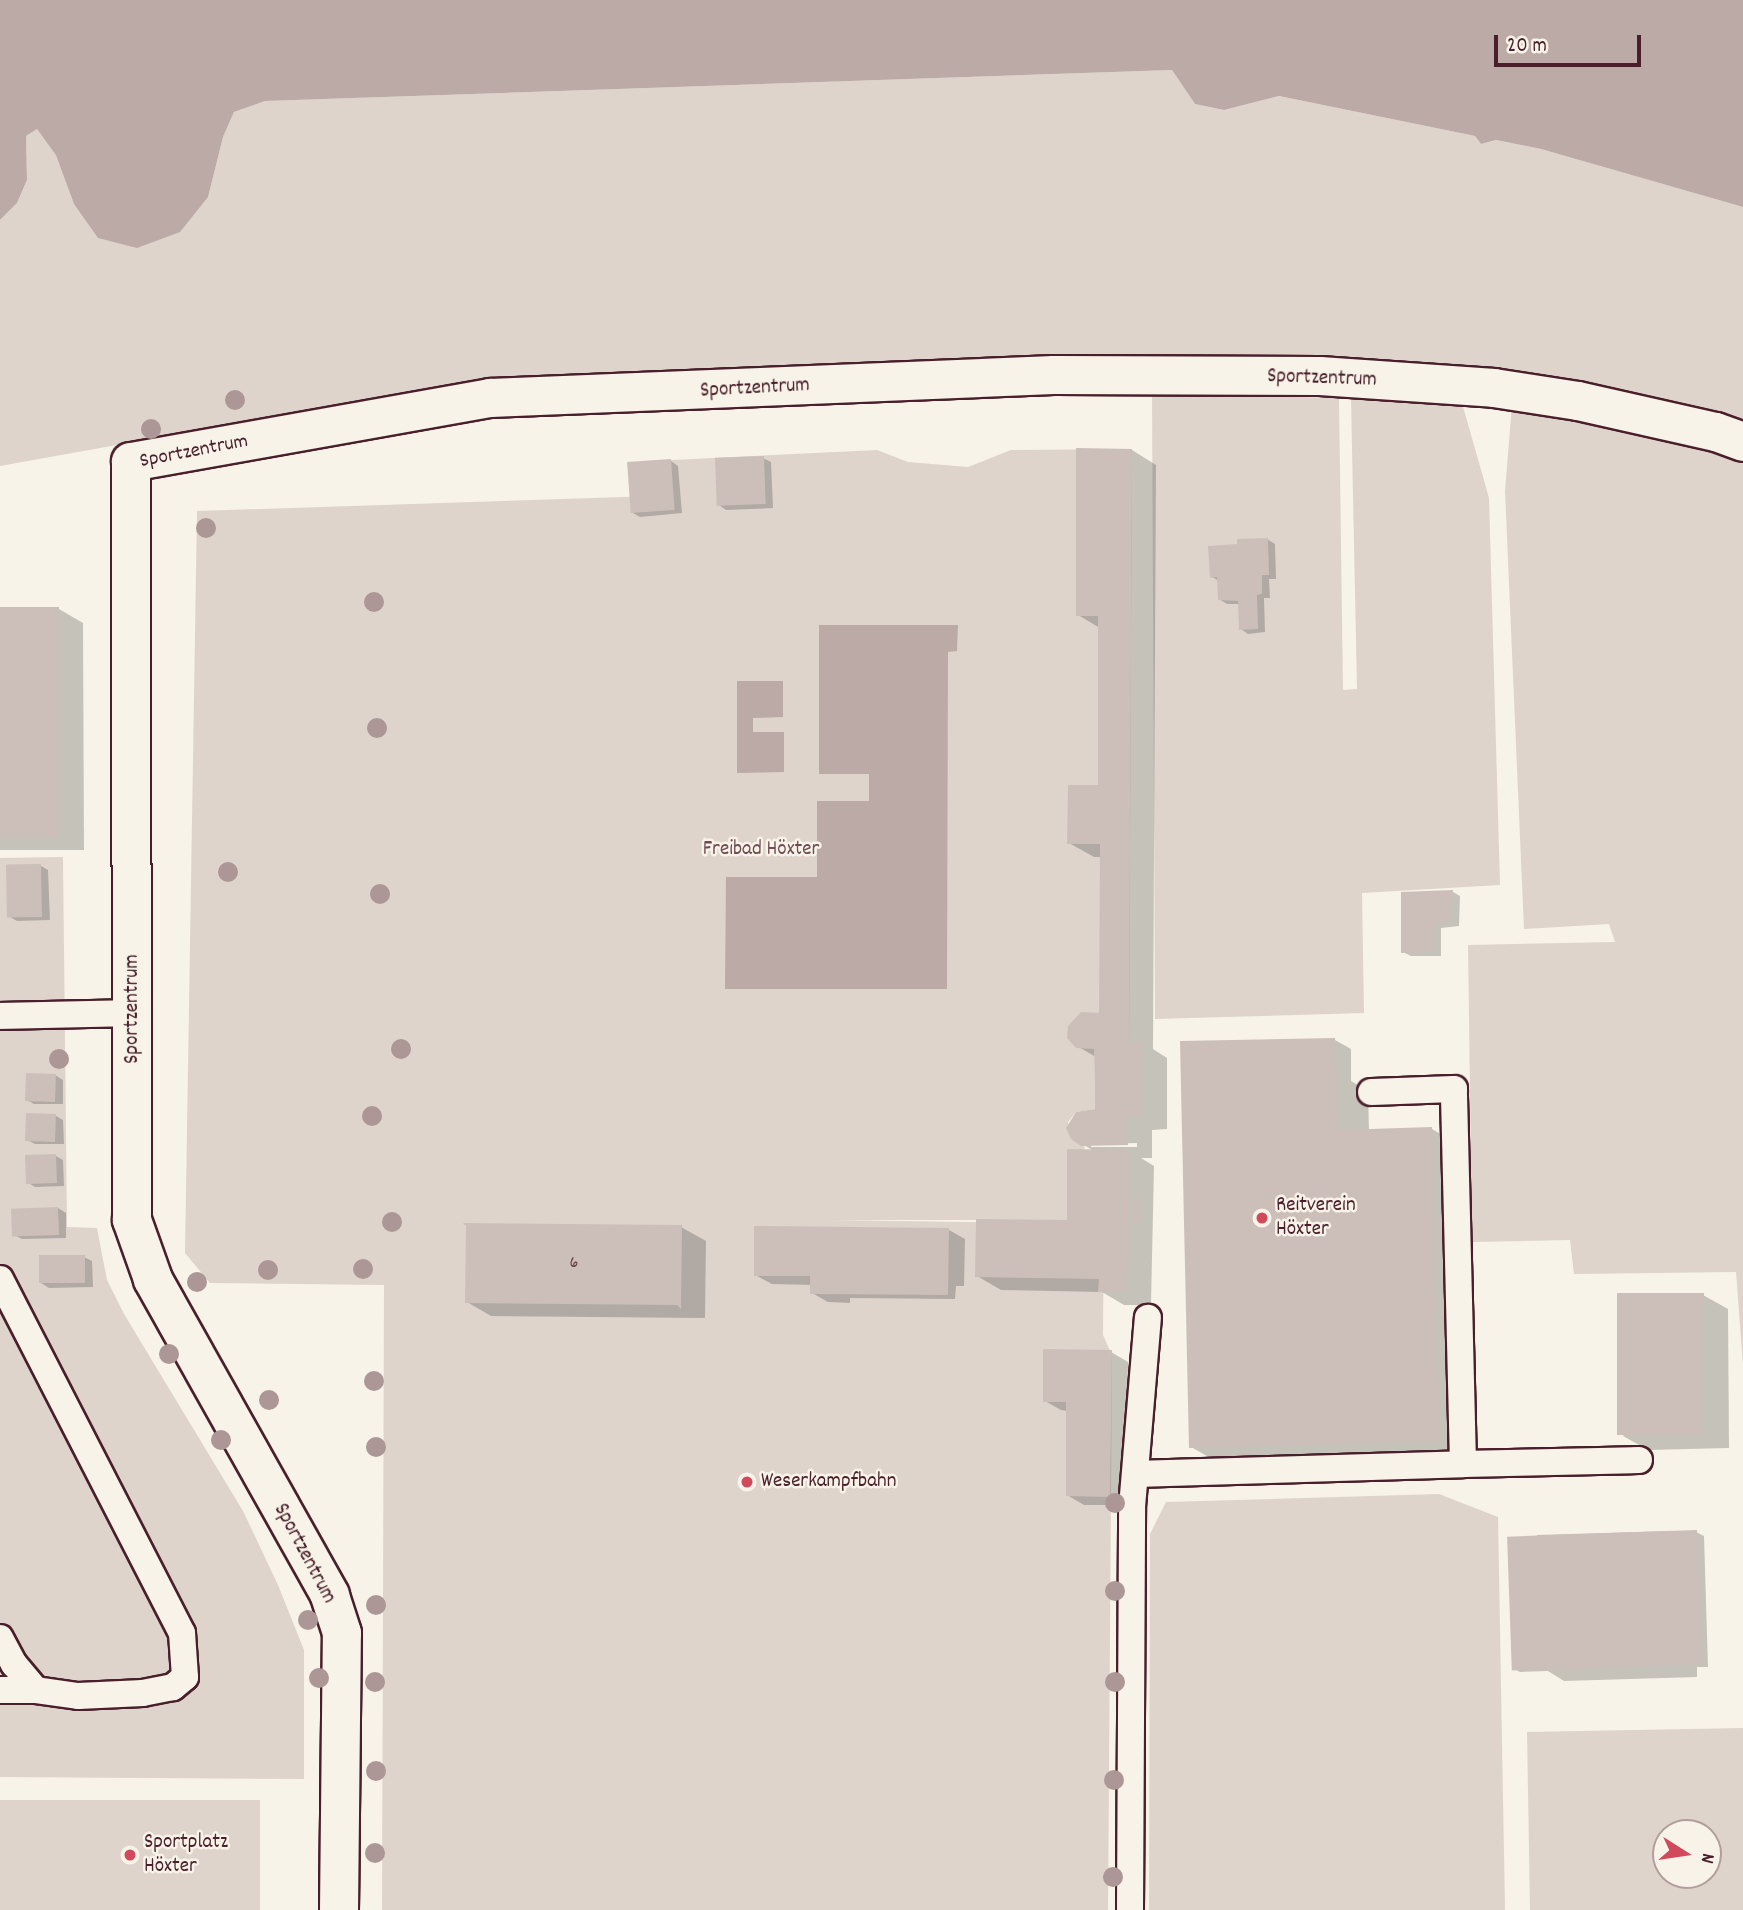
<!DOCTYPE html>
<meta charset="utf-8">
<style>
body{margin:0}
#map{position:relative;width:1743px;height:1910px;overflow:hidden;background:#f7f3e8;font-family:Dekko,sans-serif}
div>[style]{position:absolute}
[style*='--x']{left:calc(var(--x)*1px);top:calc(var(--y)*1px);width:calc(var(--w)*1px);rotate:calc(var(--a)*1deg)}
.green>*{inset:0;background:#ded4cc;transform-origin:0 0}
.water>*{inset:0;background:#bcaaa7}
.shadow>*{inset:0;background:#0003}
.building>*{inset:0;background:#ccbfb9;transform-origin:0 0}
.roads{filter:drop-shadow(2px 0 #4a1f2b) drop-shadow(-2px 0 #4a1f2b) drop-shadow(0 2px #4a1f2b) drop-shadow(0 -2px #4a1f2b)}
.service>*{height:26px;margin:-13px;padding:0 13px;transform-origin:13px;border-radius:13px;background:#f7f3e8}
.minor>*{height:38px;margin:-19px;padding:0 19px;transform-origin:19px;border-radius:19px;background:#f7f3e8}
.trees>*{width:20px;height:20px;margin:-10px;border-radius:50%;background:#ac9796}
.dots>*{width:19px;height:19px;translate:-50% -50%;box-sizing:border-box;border:4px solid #f7f3e8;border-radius:50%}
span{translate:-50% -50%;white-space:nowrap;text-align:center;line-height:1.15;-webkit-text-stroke:5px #f7f3e8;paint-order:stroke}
.number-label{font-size:18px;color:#6a474e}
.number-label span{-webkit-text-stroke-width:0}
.street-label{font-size:21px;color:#4a1f2b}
.park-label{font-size:21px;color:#6f4c53}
.poi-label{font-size:21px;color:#4a1f2b}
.left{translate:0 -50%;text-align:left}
.north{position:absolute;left:1652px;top:1819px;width:70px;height:70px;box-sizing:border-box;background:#f7f3e8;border:2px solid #b29e9c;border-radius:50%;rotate:102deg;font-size:19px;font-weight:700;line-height:28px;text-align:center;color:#4a1f2b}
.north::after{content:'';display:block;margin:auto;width:24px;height:32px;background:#d1495b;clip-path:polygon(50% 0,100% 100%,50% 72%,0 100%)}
.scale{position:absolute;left:1494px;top:35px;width:147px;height:32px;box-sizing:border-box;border:4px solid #4a1f2b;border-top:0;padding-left:9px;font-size:21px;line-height:24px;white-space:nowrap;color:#4a1f2b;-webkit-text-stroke:5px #f7f3e8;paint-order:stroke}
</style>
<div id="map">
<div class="green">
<div style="clip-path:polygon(1172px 70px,1195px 104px,1224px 110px,1279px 96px,1475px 136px,1481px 144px,1496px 140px,1541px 149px,1743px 207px,1743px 430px,1498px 370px,1150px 354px,1052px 355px,484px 379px,0 466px,0 220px,17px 203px,27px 180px,26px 136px,37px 129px,57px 155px,74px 204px,208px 197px,223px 137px,234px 112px,265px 101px)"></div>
<div style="clip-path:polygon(1152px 393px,1339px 398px,1343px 690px,1357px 689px,1351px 399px,1462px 403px,1489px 498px,1500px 885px,1362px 893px,1364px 1013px,1155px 1019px)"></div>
<div style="clip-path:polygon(1512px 405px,1671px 440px,1743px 463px,1743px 1365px,1736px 1272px,1574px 1274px,1570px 1240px,1472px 1242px,1468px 945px,1615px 942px,1609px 924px,1524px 929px,1505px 491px)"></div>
<div style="clip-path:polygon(1132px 449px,1129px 1050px,1094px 1050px,1095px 1109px,1076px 1112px,1068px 1122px,1071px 1139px,1084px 1145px,1085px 1150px,1067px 1150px,1067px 1220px,828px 1220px,1104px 1224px,1103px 1335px,1112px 1355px,1108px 1910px,382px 1910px,384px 1285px,210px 1283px,185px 1253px,197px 511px,655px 496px,652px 461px,877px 450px,908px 462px,968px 467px,1011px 450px)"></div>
<div style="clip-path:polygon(63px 857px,67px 1227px,97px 1228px,107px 1280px,124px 1314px,243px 1511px,278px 1585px,304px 1650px,304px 1779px,0 1777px,0 858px)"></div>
<div style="clip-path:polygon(1439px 1494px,1498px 1517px,1505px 1910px,1149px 1910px,1150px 1534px,1166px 1502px)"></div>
<div style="clip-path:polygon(evenodd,1743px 1728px,1743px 1910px,1530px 1910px,1527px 1732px,1743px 1728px,1708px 1833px,1708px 1875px,1666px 1875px,1666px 1833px,1708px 1833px)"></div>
<div style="left:0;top:1800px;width:260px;height:110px"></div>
</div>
<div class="water">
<div style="clip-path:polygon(0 0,1743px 0,1743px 207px,1541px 149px,1496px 140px,1481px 144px,1475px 136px,1279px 96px,1224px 110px,1195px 104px,1172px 70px,265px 101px,234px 112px,223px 137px,208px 197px,180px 232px,137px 248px,98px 238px,74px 204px,56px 155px,37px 129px,26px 136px,27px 180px,17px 203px,0 220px)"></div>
<div style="clip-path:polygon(819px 625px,958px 625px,957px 651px,948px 652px,947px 989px,725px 989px,726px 877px,817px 877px,817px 801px,869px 801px,869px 774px,819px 774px)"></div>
<div style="clip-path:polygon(737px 681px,783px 681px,783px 717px,753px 718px,753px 732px,784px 732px,784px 772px,737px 773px)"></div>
</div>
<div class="shadow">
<div style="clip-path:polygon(evenodd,1132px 450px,1156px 465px,1153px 1049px,1167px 1058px,1167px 1129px,1152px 1130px,1152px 1158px,1141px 1158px,1154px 1166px,1151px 1305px,1124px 1305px,1102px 1292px,1001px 1290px,977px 1276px,1069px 1221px,1094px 1151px,1072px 1138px,1073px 1117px,1082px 1111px,1096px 1111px,1096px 1057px,1077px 1046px,1101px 1015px,1102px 857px,1094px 857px,1069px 843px,1099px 786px,1100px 628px,1078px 615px,1132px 450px,1137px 1143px,1137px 1147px,1091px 1147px,1091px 1144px,1137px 1143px)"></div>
<div style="clip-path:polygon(763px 458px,771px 462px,773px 508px,726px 510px,719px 505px)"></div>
<div style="clip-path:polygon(671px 461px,678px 466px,682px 513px,640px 517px,633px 513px)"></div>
<div style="clip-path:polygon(1267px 539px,1275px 544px,1276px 579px,1269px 579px,1270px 598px,1264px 598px,1265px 632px,1248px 634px,1241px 629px,1240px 604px,1227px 604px,1219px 599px,1219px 581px,1212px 577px,1239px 546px)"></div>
<div style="clip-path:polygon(0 609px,59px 609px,83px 623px,84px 850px,0 850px)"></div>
<div style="clip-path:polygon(41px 866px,48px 870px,50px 920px,17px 921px,10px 917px)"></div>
<div style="clip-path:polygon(1453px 892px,1460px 896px,1459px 926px,1441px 928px,1441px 956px,1411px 956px,1403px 952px)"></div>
<div style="clip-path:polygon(1335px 1040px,1351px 1049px,1351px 1081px,1368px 1091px,1369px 1131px,1432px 1129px,1456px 1143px,1464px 1455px,1223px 1465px,1191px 1447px)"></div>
<div style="clip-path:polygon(55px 1075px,63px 1080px,63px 1104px,34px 1104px,27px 1100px)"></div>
<div style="clip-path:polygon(56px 1116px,63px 1120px,64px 1144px,35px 1144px,27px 1140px)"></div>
<div style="clip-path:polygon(56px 1156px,63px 1160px,64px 1186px,35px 1187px,27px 1182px)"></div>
<div style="clip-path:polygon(58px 1208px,66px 1213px,66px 1238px,22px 1239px,14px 1235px)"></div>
<div style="clip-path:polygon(681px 1227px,706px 1241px,705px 1318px,491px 1316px,467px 1302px)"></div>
<div style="clip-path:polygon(949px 1230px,965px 1239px,964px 1286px,956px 1286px,955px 1299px,850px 1298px,850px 1303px,828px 1302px,812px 1293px,812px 1285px,772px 1284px,755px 1275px)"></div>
<div style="clip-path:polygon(84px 1257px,92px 1261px,93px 1287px,49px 1288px,41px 1283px)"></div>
<div style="clip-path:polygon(1703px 1295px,1728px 1309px,1729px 1448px,1648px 1450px,1623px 1436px)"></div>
<div style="clip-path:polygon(1111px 1352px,1128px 1362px,1126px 1505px,1084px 1505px,1067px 1495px,1068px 1411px,1061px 1410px,1045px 1401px)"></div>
<div style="clip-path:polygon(1669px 1531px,1696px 1532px,1704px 1536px,1708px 1667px,1697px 1667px,1697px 1677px,1564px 1681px,1548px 1671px,1520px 1672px,1512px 1668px,1537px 1535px)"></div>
</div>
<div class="building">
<div style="clip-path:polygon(1076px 448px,1132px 449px,1129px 1042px,1143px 1042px,1143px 1116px,1128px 1117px,1128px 1145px,1081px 1146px,1071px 1139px,1066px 1128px,1076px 1112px,1095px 1109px,1094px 1049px,1076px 1048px,1067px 1038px,1068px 1026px,1081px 1012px,1099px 1013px,1100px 844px,1067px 844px,1068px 785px,1098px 785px,1098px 616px,1076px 616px)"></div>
<div style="left:764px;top:456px;width:48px;height:49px;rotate:88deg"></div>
<div style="left:671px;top:459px;width:51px;height:44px;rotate:86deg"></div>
<div style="clip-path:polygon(1268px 538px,1269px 575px,1262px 575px,1262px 594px,1257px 595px,1258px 629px,1239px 630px,1238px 601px,1218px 600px,1217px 577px,1210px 578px,1208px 546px,1237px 544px,1237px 539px)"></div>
<div style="left:0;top:607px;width:59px;height:230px"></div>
<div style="left:41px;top:864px;width:53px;height:35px;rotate:89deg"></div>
<div style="clip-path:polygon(1453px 890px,1451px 922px,1433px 924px,1434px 952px,1401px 953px,1401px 892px)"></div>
<div style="clip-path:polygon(1335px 1038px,1339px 1130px,1432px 1127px,1440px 1441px,1189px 1448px,1180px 1041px)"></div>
<div style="left:26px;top:1073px;width:30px;height:28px;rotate:2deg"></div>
<div style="left:26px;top:1113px;width:30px;height:28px;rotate:2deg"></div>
<div style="clip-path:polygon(1067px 1149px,1130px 1150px,1128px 1292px,1098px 1292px,1099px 1279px,975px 1277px,976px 1219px,1067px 1220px)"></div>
<div style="left:56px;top:1154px;width:29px;height:31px;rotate:88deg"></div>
<div style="left:1133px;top:1198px;width:9px;height:24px"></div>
<div style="left:58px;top:1207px;width:28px;height:47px;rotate:88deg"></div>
<div style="clip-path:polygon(463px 1223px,682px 1225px,681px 1309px,677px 1305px,465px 1303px,466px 1226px)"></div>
<div style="clip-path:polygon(754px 1226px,949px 1228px,948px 1295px,810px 1294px,810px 1276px,754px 1276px)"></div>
<div style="left:85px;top:1255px;width:28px;height:46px;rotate:90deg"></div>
<div style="left:1704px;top:1293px;width:142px;height:87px;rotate:90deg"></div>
<div style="clip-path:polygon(1043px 1349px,1112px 1350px,1110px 1497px,1066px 1496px,1066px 1402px,1043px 1402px)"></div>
<div style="left:1697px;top:1530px;width:134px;height:190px;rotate:88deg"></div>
</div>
<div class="roads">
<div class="service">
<div style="--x:0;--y:1016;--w:134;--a:-1.3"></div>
<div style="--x:0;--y:1279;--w:398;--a:62.8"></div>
<div style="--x:182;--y:1633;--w:44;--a:86.1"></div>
<div style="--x:185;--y:1677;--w:16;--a:140"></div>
<div style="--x:173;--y:1687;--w:31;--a:169"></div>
<div style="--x:143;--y:1693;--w:65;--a:177.4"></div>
<div style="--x:78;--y:1696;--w:42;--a:-171.9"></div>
<div style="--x:36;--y:1690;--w:36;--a:180"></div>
<div style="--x:1463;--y:1464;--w:176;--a:-1.3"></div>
<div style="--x:1135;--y:1474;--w:328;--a:-1.7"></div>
<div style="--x:1463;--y:1464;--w:375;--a:-91.4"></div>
<div style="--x:1454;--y:1089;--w:83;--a:177.9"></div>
<div style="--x:0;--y:1638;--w:30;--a:62"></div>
<div style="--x:14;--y:1664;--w:34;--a:50"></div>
<div style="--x:1130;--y:1910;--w:403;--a:-89.7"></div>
<div style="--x:1132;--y:1507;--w:190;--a:-85.2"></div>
</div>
<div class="minor">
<div style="--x:339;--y:1910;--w:277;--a:-89.4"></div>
<div style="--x:342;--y:1633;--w:40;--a:-108"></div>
<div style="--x:330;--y:1595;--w:362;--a:-119.3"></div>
<div style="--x:153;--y:1279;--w:63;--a:-109.6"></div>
<div style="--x:132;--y:1220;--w:758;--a:-90.08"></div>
<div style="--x:131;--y:462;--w:365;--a:-10.1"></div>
<div style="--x:490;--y:398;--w:564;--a:-2.34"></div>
<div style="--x:1054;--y:375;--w:266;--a:0.2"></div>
<div style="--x:1320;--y:376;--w:174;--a:3.9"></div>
<div style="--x:1494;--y:388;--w:85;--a:8.8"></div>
<div style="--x:1578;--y:401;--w:141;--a:12.7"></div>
<div style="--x:1716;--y:432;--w:29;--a:20"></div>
</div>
</div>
<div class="trees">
<div style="left:235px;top:400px"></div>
<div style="left:151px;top:429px"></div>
<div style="left:206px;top:528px"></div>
<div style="left:374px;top:602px"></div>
<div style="left:377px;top:728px"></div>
<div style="left:228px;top:872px"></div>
<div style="left:380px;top:894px"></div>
<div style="left:401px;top:1049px"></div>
<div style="left:59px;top:1059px"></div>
<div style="left:372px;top:1116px"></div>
<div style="left:392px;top:1222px"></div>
<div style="left:363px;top:1269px"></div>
<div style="left:268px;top:1270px"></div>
<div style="left:197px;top:1282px"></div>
<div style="left:169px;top:1354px"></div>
<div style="left:374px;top:1381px"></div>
<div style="left:269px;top:1400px"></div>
<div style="left:221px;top:1440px"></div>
<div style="left:376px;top:1447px"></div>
<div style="left:1115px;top:1503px"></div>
<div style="left:1115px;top:1591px"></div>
<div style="left:376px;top:1605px"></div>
<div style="left:308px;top:1620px"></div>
<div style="left:319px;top:1678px"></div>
<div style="left:375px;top:1682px"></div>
<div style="left:1115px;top:1682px"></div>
<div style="left:376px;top:1771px"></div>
<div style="left:1114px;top:1780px"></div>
<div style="left:375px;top:1853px"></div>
<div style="left:1113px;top:1877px"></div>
</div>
<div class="dots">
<div style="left:1262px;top:1218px;background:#d1495b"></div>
<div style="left:747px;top:1482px;background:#d1495b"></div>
<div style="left:130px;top:1855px;background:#d1495b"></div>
</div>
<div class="number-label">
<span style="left:574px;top:1264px">6</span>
</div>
<div class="street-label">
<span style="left:1322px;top:379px;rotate:2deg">Sportzentrum</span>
<span style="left:755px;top:389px;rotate:-3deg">Sportzentrum</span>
<span style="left:194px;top:452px;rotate:-11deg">Sportzentrum</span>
<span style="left:133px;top:1009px;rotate:-90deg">Sportzentrum</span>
<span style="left:304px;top:1554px;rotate:62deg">Sportzentrum</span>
</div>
<div class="park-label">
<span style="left:761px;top:850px">Freibad Höxter</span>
</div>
<div class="poi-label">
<span class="left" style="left:1276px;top:1218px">Reitverein<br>Höxter</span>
<span class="left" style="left:761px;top:1482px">Weserkampfbahn</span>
<span class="left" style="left:144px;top:1855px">Sportplatz<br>Höxter</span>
</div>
<div class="north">N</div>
<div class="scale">20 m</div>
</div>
